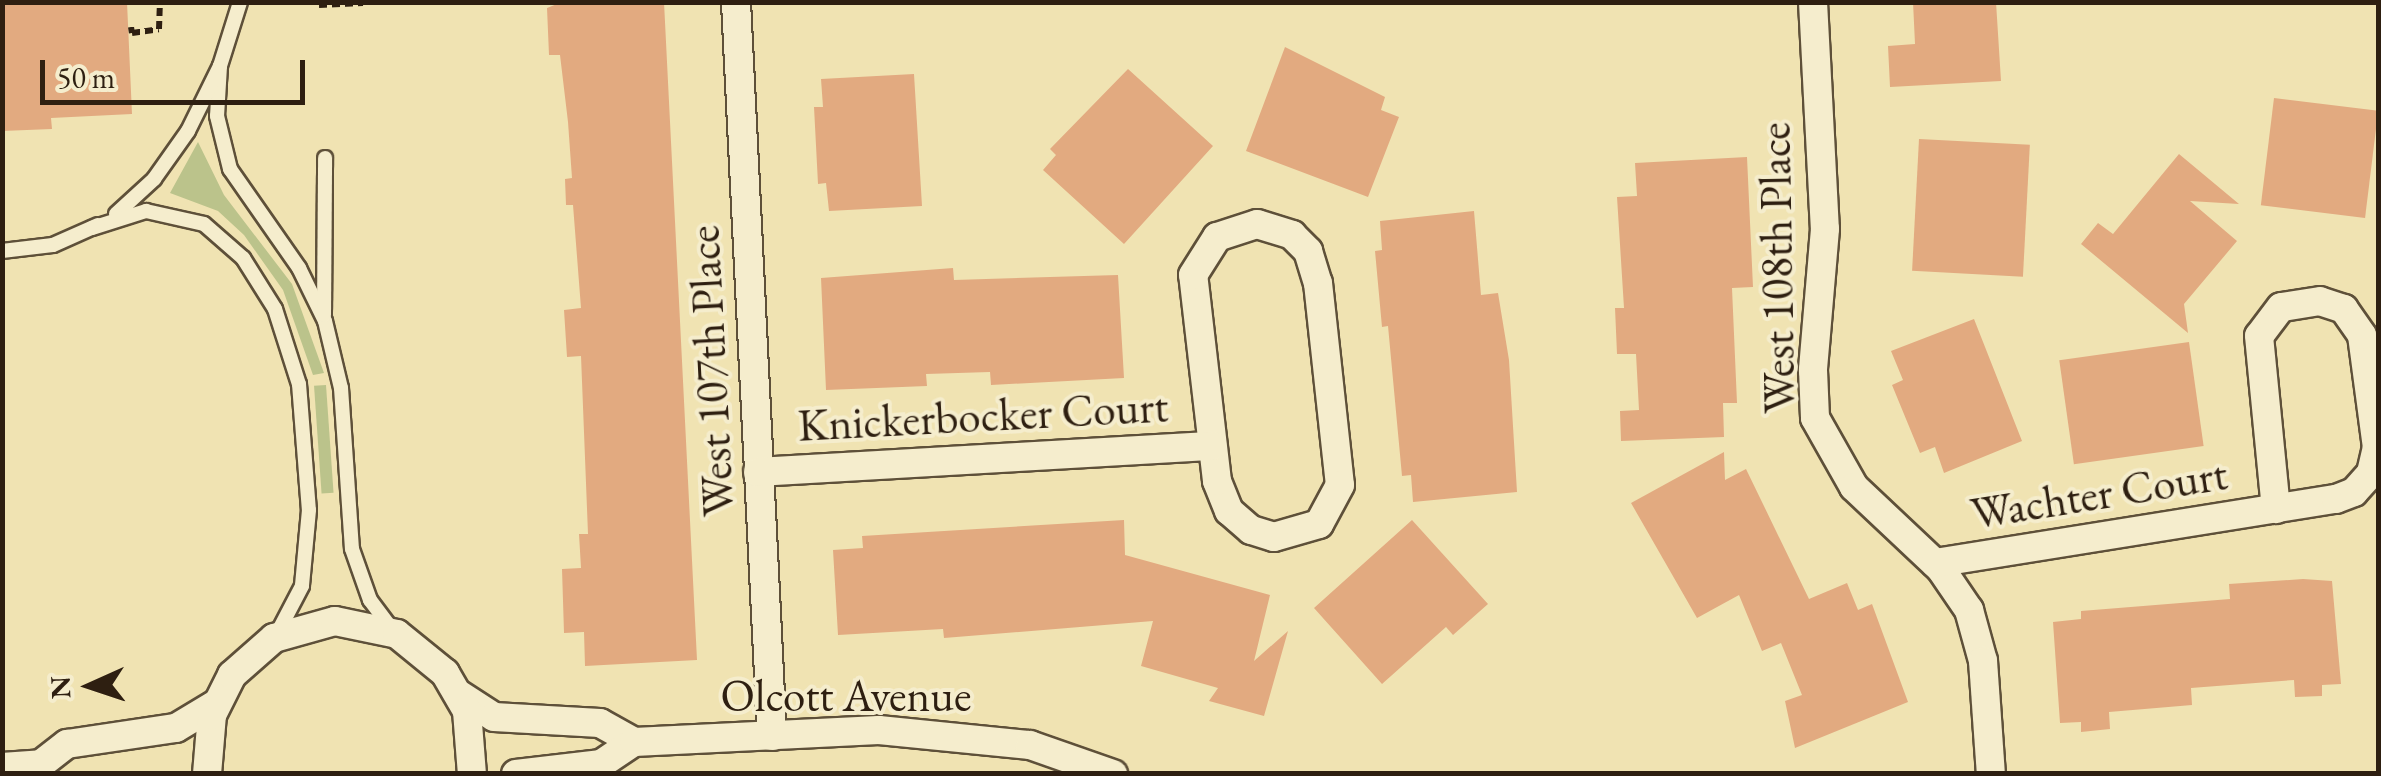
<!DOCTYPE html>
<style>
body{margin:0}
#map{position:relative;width:2381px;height:776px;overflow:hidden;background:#f0e3b2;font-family:"EB Garamond",serif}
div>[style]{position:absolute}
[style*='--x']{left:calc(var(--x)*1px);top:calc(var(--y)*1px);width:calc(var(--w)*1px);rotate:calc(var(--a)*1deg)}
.green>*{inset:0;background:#bbc38b;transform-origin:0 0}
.building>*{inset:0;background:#e2aa80;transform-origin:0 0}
.path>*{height:6px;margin-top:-3px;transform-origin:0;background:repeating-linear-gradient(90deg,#2e1f11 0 8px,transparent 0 13px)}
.roads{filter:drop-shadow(2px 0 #5e5039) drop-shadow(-2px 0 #5e5039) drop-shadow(0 2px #5e5039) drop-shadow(0 -2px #5e5039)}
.service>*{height:14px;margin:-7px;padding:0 7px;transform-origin:7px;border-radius:7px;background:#f5edcd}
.minor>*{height:28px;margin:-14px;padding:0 14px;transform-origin:14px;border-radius:14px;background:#f5edcd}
span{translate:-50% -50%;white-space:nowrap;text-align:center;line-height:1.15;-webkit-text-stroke:8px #f5edcd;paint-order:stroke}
.street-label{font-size:45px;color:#2e1f11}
.frame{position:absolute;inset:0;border:5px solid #2e1f11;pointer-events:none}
.north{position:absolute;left:40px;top:636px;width:100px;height:100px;-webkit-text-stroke:8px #f5edcd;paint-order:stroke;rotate:267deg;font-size:28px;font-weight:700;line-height:40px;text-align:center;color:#2e1f11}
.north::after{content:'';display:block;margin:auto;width:35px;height:45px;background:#2e1f11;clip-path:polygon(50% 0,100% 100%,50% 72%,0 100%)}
.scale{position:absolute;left:40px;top:60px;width:265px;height:45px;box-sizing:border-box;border:5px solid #2e1f11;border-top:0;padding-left:12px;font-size:30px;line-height:35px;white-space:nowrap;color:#2e1f11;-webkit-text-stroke:8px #f5edcd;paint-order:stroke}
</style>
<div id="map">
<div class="green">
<div style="clip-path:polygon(198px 142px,224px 195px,292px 284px,324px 373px,313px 375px,283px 290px,244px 235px,218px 211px,170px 193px)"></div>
<div style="left:326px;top:385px;width:108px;height:12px;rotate:86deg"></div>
</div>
<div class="building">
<div style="clip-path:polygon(2px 2px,127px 2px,132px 114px,51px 118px,52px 129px,2px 131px)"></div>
<div style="clip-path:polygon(562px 2px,664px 2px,697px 660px,585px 666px,584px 632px,564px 633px,562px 569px,581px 568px,579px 534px,588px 534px,581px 356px,567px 357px,564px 310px,581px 308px,573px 205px,566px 205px,565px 179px,572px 178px,568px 122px,560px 55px,549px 55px,547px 8px)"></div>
<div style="clip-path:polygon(1913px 2px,1996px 2px,2001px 81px,1890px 87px,1888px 46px,1915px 44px)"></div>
<div style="clip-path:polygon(1285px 47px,1385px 97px,1381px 110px,1399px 117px,1368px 197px,1246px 151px)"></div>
<div style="clip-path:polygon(1128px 69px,1213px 146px,1124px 244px,1043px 170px,1056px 155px,1050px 149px)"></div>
<div style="clip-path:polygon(914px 74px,922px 206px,829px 211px,826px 183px,818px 184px,814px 107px,823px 107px,821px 79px)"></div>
<div style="left:2274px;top:98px;width:105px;height:108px;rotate:7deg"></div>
<div style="left:1919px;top:139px;width:111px;height:132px;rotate:3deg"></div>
<div style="clip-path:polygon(2179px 154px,2239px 204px,2190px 201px,2237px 241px,2184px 304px,2188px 333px,2081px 244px,2098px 223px,2113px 234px)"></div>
<div style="clip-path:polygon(1747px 157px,1753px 287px,1732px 288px,1737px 403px,1723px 403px,1724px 437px,1621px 441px,1620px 411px,1639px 410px,1636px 354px,1617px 354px,1615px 308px,1624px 308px,1617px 197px,1637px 196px,1635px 163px)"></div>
<div style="clip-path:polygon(1474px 211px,1481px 295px,1498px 293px,1509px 360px,1517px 492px,1413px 502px,1411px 475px,1402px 476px,1388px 326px,1382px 327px,1375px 251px,1382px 250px,1380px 221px)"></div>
<div style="clip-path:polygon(953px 268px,954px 280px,1118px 275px,1124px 378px,991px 385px,990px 372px,926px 374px,927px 386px,826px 390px,821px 278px)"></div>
<div style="clip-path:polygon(1974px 319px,2022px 441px,1944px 473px,1935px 447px,1920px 453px,1892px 385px,1903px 380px,1891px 351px)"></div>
<div style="left:2189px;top:342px;width:105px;height:131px;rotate:82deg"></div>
<div style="clip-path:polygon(1724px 452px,1725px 480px,1746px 469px,1809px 599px,1847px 583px,1858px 610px,1872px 604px,1908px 702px,1795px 748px,1785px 701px,1802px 695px,1781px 643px,1762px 651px,1739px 595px,1697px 618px,1631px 503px)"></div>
<div style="clip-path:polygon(1124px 520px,1125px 555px,1270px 595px,1254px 661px,1288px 631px,1264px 716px,1209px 701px,1218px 688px,1141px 666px,1153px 621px,944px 638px,943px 629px,838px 635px,833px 550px,863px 548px,862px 536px)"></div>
<div style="clip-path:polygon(1412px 520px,1488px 604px,1453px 635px,1446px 627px,1382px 684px,1314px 608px)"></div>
<div style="clip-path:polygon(2303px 579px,2332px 581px,2341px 684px,2322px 685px,2322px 696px,2295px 697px,2294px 680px,2191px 688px,2192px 705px,2109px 712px,2110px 729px,2081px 732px,2081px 722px,2060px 723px,2053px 622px,2081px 619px,2081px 611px,2230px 599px,2229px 584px)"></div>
</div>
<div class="path">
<div style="--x:319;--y:5;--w:44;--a:-2.6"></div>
<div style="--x:131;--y:27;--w:6;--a:81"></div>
<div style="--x:132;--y:33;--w:27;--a:-8"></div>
<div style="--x:159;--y:29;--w:27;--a:-88"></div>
</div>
<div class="roads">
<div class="service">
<div style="--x:220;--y:66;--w:50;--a:93.4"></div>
<div style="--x:217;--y:116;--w:55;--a:76.2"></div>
<div style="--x:230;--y:169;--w:121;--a:55.1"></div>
<div style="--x:299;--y:268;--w:59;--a:63.9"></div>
<div style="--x:325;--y:321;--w:69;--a:76.6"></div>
<div style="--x:341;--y:388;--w:161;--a:86.1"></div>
<div style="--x:352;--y:549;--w:54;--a:70.6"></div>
<div style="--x:370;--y:600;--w:38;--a:53"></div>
<div style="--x:116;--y:214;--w:52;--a:-42.6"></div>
<div style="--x:154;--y:179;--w:59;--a:-54.7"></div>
<div style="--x:188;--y:131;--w:72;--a:-63.8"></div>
<div style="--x:220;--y:66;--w:67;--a:-72.6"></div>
<div style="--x:92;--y:228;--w:57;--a:-17.5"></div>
<div style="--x:146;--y:211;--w:59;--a:12.6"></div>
<div style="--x:204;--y:224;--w:52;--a:41.1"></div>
<div style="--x:243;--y:258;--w:60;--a:57.9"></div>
<div style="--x:275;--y:309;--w:79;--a:72.3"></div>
<div style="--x:299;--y:384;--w:126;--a:85.5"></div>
<div style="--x:309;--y:510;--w:76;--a:95.3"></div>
<div style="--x:302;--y:586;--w:52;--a:117.6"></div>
<div style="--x:2;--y:251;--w:51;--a:-6.7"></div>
<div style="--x:53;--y:245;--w:49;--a:-24"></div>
<div style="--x:324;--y:315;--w:157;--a:-89.6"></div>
</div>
<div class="minor">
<div style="--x:736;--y:2;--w:735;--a:87.19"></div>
<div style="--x:1813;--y:2;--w:227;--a:87"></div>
<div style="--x:1825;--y:229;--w:142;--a:94.9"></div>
<div style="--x:1813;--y:370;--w:48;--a:87.6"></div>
<div style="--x:1815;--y:418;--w:79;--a:60.5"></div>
<div style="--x:1854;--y:487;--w:120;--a:43.3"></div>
<div style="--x:1941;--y:569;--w:50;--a:55.7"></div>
<div style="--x:1969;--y:610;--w:53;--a:74.6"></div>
<div style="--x:1983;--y:661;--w:113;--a:86"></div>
<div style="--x:1257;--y:224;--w:37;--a:17"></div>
<div style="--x:1292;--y:235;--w:23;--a:45"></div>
<div style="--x:1308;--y:251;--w:34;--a:73"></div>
<div style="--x:1318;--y:283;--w:203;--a:83.8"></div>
<div style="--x:1340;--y:485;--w:44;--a:118.3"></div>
<div style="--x:1319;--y:524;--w:47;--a:163.9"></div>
<div style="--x:1274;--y:537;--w:24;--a:-163"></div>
<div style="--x:1251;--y:530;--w:29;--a:-139"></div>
<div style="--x:1229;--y:511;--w:32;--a:-112"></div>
<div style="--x:1217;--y:481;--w:207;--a:-96.6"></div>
<div style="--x:1193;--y:275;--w:45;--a:-57.7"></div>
<div style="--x:1217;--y:237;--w:42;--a:-18"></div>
<div style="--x:758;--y:472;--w:455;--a:-3.3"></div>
<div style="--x:1935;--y:563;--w:406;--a:-9.1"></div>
<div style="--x:2336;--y:499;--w:19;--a:-21"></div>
<div style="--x:2354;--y:492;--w:25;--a:-48"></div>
<div style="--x:2371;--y:473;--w:26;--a:-77"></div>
<div style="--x:2377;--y:448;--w:114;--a:-97.6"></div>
<div style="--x:2362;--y:335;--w:32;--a:-125"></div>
<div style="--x:2344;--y:309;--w:25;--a:-162"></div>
<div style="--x:2320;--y:301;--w:39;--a:171"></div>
<div style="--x:2281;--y:307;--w:36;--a:127"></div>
<div style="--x:2259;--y:336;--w:174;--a:84.4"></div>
<div style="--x:460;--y:695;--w:40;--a:32.9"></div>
<div style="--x:494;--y:717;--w:106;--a:3.2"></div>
<div style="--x:600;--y:723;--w:39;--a:29"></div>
<div style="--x:2;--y:767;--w:39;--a:-4"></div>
<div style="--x:41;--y:764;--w:33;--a:-38"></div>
<div style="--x:67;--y:744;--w:110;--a:-8.4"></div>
<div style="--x:176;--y:728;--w:47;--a:-31"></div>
<div style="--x:207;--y:774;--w:59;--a:-85.2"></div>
<div style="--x:212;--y:715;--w:45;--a:-63.4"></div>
<div style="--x:232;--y:675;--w:56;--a:-41.4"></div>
<div style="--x:274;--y:638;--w:63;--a:-15.6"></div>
<div style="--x:335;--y:621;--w:63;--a:11.8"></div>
<div style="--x:397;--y:634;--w:62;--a:39.1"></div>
<div style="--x:445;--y:673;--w:44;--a:59.9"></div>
<div style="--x:467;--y:711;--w:63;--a:85.5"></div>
<div style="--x:516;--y:774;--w:86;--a:-6.7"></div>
<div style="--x:601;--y:764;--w:40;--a:-34"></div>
<div style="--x:634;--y:742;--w:245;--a:-2.8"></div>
<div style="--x:879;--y:730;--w:152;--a:5.7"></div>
<div style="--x:1030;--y:745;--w:88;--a:19.3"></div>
</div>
</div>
<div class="street-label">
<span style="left:1777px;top:268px;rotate:-91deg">West 108th Place</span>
<span style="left:711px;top:371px;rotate:-93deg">West 107th Place</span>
<span style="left:983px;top:416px;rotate:-3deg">Knickerbocker Court</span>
<span style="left:2099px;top:494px;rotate:-9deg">Wachter Court</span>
<span style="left:846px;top:696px">Olcott Avenue</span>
</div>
<div class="frame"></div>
<div class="north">N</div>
<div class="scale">50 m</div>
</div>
